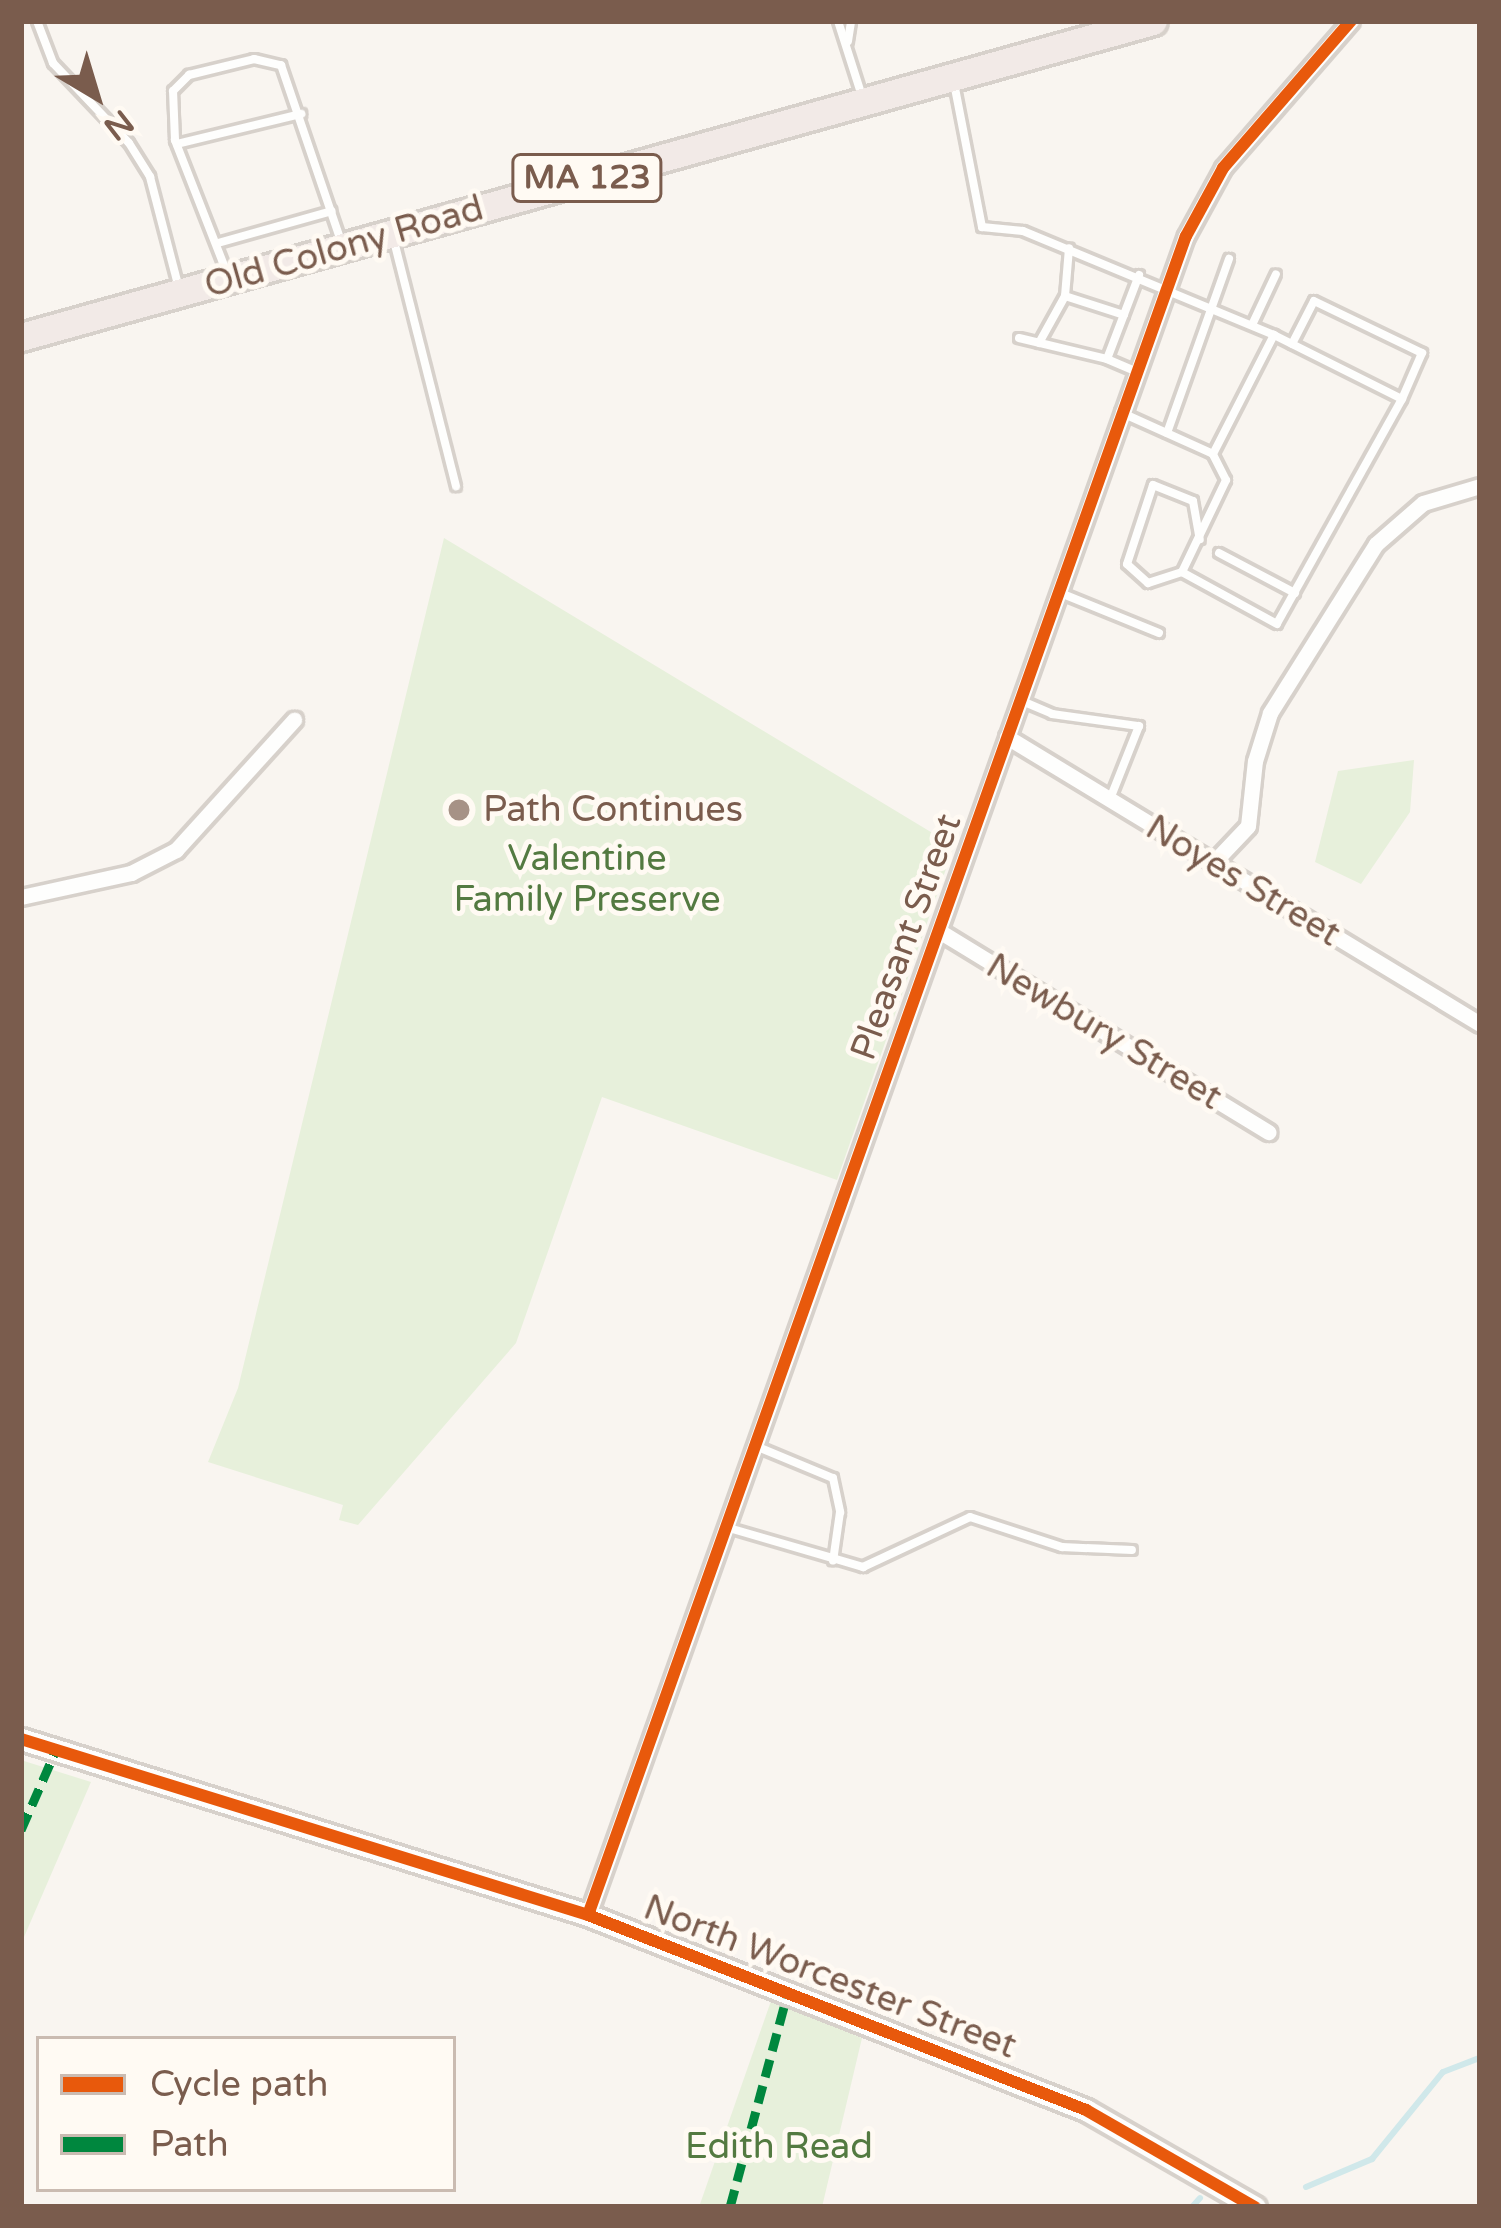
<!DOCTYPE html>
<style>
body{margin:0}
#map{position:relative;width:1501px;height:2228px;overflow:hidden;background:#f9f5f0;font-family:"Varela Round",sans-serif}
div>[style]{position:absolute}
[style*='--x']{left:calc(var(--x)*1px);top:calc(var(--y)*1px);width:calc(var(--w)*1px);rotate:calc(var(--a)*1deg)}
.green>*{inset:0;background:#e7f0db}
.stream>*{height:6px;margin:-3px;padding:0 3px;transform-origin:3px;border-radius:3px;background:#d0e8ea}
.roads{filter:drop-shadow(3px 0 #d7d1cb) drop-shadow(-3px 0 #d7d1cb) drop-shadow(0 3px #d7d1cb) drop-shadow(0 -3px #d7d1cb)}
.lane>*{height:8px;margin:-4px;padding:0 4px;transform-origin:4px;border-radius:4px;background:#fefefd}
.street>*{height:15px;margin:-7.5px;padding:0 7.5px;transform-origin:7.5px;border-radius:7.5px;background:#fefefd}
.secondary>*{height:21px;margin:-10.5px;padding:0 10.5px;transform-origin:10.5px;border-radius:10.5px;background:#fefefd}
.highway>*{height:27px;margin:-13.5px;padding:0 13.5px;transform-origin:13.5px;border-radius:13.5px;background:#f2eae7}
.quiet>*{height:9px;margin-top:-4.5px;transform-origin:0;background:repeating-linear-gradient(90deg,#00873e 0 18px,transparent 0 27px)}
.cycleway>*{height:12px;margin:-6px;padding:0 6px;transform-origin:6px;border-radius:6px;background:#e8590c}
.dots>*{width:33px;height:33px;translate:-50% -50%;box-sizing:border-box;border:6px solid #fffaf3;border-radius:50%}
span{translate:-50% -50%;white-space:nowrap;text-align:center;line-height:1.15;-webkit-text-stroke:10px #fffaf3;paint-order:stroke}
.shield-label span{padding:3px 9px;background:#fffaf3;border:3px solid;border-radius:9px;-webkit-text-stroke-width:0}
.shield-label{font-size:33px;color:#7a5c4d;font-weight:700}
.street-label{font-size:36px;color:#7a5c4d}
.poi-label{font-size:36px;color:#7a5c4d}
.left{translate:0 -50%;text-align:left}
.park-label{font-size:36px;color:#537a41}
.frame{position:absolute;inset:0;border:24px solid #7a5c4d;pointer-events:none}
.legend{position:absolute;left:36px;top:2036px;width:420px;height:156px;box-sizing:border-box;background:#fffaf3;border:3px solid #cabbb1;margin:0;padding:15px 21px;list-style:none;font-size:36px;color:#7a5c4d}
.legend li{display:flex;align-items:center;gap:24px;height:60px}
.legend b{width:60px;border:3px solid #cabbb1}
.north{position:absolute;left:36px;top:36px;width:120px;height:120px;-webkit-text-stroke:9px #fffaf3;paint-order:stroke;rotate:142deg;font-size:33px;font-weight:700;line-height:48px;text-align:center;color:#7a5c4d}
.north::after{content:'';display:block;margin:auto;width:42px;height:54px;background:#7a5c4d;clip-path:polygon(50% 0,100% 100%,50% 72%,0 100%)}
</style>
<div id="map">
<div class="green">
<div style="clip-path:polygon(444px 538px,954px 846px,837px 1180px,602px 1097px,516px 1343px,358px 1525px,339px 1520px,343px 1505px,208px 1462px,238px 1388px)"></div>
<div style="clip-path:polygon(1414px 760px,1410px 812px,1361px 884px,1315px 862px,1338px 771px)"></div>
<div style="clip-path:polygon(24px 1761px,91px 1782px,21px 1944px,21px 1767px)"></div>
<div style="clip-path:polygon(771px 2001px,862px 2038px,822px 2207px,699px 2207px)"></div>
</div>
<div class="stream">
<div style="--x:1306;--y:2187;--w:72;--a:-23"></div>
<div style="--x:1372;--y:2159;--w:112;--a:-50.8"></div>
<div style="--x:1443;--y:2072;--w:40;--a:-21"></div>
<div style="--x:1192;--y:2207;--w:12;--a:-48"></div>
</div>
<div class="roads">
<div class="lane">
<div style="--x:37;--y:21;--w:45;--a:69.1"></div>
<div style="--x:53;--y:63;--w:110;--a:46.5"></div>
<div style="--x:129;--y:143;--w:40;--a:58"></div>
<div style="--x:150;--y:177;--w:115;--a:75.4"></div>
<div style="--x:838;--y:21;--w:79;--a:72.3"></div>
<div style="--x:848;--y:41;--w:20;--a:-81"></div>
<div style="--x:954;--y:83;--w:147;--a:79"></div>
<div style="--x:982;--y:227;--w:41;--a:5.6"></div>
<div style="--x:1023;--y:231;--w:272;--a:22.5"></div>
<div style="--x:177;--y:144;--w:128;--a:-13.6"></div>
<div style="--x:394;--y:241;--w:253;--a:75.8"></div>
<div style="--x:218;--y:243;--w:118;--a:-15.7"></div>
<div style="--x:227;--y:273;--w:143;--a:-111.4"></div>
<div style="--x:175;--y:140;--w:49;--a:-92.3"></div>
<div style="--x:173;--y:91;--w:23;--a:-45"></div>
<div style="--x:189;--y:75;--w:67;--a:-13.8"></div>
<div style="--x:254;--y:59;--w:28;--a:13"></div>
<div style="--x:281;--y:65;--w:186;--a:71.2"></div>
<div style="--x:1065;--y:296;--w:48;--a:-85.2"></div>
<div style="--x:1252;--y:325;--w:56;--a:-64.8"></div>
<div style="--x:1019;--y:338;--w:90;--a:13.4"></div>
<div style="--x:1039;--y:343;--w:54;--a:-61"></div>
<div style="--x:1065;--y:296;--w:62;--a:17.9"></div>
<div style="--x:1292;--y:344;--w:48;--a:-62.9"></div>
<div style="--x:1314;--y:301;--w:120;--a:25.7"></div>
<div style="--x:1422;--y:353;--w:50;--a:113.5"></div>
<div style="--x:1135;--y:371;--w:30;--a:-157"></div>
<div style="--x:1107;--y:359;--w:90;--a:-69.1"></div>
<div style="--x:1120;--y:412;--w:102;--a:24.3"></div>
<div style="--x:1213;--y:454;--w:134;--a:-62.9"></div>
<div style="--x:1274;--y:335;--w:143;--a:26.6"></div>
<div style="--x:1402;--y:399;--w:257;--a:119.1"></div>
<div style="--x:1277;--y:624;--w:108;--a:-151.3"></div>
<div style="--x:1182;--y:572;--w:102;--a:-64.4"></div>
<div style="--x:1226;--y:480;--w:29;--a:-117"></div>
<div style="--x:1167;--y:433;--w:185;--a:-70.4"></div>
<div style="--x:1219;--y:553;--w:86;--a:27.8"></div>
<div style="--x:1182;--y:572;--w:36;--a:162"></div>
<div style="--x:1148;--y:583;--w:28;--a:-138"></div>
<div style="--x:1127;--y:564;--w:83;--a:-71.8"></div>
<div style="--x:1153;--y:485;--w:43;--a:21.8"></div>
<div style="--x:1193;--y:501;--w:39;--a:80"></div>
<div style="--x:1058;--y:592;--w:109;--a:22.1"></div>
<div style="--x:1022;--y:701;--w:33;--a:23"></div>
<div style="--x:1052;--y:714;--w:88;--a:7.9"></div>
<div style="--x:1139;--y:726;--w:79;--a:111.7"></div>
<div style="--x:758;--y:1447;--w:81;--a:22.5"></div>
<div style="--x:833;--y:1478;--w:35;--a:78"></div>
<div style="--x:840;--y:1512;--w:49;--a:98.1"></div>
<div style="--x:729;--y:1528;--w:140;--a:16.2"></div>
<div style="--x:863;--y:1567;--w:118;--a:-25"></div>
<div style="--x:970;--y:1517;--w:97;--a:18.1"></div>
<div style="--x:1062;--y:1547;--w:70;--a:2.5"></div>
</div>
<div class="street">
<div style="--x:1007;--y:737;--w:553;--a:31.25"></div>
<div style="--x:1212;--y:864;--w:52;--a:-46.5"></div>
<div style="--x:1248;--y:826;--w:65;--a:-83.9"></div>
<div style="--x:1255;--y:761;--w:50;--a:-72.6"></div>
<div style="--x:1270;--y:713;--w:199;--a:-57.9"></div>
<div style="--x:1376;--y:544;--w:62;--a:-41.1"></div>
<div style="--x:1423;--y:503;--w:59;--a:-16.6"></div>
<div style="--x:21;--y:897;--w:113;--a:-12.3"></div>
<div style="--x:131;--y:873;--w:51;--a:-27.1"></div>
<div style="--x:176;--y:850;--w:176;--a:-47.8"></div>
<div style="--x:939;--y:931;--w:386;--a:31.4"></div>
<div style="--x:588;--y:1915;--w:1782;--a:-70.4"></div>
<div style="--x:1186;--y:236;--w:77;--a:-61.4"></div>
<div style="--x:1223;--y:168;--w:195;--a:-49"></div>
</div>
<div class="secondary">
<div style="--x:21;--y:1739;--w:594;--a:17.24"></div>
<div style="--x:588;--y:1915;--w:535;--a:21.38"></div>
<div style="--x:1086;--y:2110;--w:195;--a:29.9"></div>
</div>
<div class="highway">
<div style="--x:21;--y:337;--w:1175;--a:-15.6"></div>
</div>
</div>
<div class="quiet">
<div style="--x:21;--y:1830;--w:87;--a:-66.4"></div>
<div style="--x:730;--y:2207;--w:223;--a:-74.9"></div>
</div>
<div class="cycleway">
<div style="--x:21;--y:1739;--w:594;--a:17.24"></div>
<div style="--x:588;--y:1915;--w:535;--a:21.38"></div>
<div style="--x:1086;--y:2110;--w:195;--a:29.9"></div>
<div style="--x:588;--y:1915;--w:1782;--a:-70.4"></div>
<div style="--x:1186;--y:236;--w:77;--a:-61.4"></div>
<div style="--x:1223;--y:168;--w:195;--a:-49"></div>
</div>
<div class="dots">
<div style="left:459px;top:810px;background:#a69286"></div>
</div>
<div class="shield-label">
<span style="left:587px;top:178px">MA 123</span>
</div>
<div class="street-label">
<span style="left:344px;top:247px;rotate:-16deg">Old Colony Road</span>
<span style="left:1243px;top:881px;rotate:31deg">Noyes Street</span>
<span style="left:906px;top:937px;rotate:-70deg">Pleasant Street</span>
<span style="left:1104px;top:1032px;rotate:31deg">Newbury Street</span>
<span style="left:830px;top:1977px;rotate:21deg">North Worcester Street</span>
</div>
<div class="poi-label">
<span class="left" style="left:483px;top:810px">Path Continues</span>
</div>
<div class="park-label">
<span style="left:587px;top:879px">Valentine<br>Family Preserve</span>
<span style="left:779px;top:2147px">Edith Read</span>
</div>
<div class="frame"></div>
<ul class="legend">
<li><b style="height:15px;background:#e8590c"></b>Cycle path</li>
<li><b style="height:15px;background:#00873e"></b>Path</li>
</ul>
<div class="north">N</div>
</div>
